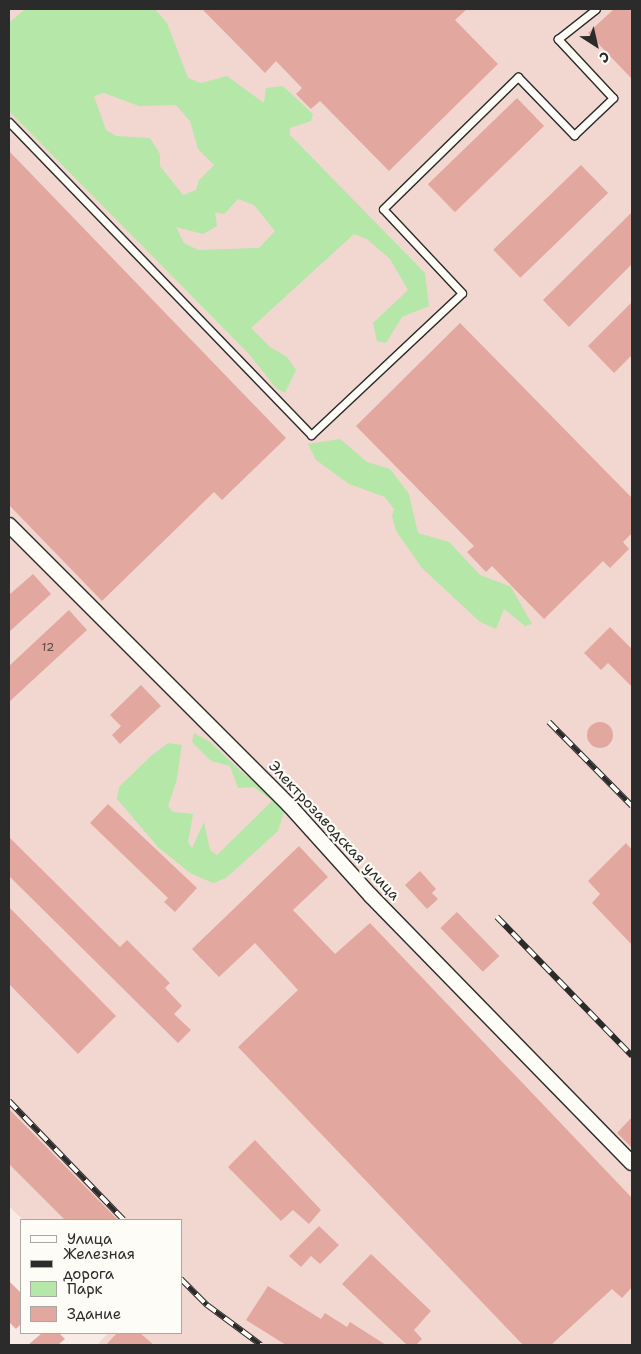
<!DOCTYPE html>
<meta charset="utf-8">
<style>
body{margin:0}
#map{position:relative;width:641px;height:1354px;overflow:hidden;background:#f8ebe5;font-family:"Shantell Sans",sans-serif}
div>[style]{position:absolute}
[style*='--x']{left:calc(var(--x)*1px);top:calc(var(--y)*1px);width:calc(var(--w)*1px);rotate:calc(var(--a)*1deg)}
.built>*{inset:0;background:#f1d7d0}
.green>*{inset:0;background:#b4e7a8}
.building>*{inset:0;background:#e2a89f;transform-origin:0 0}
.round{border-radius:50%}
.roads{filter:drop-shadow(1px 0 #2b2b2b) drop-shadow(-1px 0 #2b2b2b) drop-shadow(0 1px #2b2b2b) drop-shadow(0 -1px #2b2b2b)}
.service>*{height:7px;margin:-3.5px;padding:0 3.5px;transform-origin:3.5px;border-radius:3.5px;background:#fdfcf7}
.minor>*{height:14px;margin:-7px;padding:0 7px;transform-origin:7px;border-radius:7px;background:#fdfcf7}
.rail>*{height:5.5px;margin-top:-2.75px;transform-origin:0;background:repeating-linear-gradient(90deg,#fdfcf7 0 11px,#2b2b2b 0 22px);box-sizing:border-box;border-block:1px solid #2b2b2b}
span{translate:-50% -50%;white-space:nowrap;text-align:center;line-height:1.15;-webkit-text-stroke:4.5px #fdfcf7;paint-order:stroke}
.number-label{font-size:12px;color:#594a48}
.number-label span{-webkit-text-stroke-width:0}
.street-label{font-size:15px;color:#2b2b2b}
.frame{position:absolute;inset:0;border:10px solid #2b2b2b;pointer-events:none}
.legend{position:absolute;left:20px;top:1219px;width:162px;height:115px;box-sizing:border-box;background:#fdfcf7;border:1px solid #a9a8a5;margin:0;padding:6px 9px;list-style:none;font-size:15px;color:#2b2b2b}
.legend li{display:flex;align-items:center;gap:10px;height:25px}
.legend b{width:25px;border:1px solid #a9a8a5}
.north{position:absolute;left:571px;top:20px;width:50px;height:50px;-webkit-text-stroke:4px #fdfcf7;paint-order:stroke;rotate:145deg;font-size:14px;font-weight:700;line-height:20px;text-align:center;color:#2b2b2b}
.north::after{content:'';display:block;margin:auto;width:18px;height:22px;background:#2b2b2b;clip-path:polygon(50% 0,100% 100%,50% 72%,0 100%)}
</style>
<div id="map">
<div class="built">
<div style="clip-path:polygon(9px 9px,632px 9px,632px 1345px,97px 1345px,108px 1333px,181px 1333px,181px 1220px,23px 1220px,9px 1206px)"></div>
</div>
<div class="green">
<div style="clip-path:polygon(evenodd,25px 9px,155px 9px,167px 23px,188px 78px,201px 83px,227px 76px,264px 103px,266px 88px,283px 86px,313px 114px,311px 121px,290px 128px,290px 135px,425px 273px,429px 306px,402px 317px,386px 343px,377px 341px,373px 323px,408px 290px,390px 259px,367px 239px,354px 234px,251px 328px,270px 347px,287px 357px,296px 370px,285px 393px,276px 388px,249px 354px,9px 111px,9px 28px,10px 22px,25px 9px,104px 93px,139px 106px,176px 105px,190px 121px,198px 149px,214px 165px,199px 180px,196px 190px,183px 195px,160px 166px,160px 154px,150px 138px,116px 136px,106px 130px,94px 96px,104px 93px,25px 9px,238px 199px,254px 205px,275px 231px,259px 248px,198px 250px,184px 243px,176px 227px,203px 234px,217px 226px,215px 212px,224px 214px,238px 199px)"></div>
<div style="clip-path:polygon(340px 439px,367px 462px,390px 469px,409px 494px,418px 533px,449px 542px,480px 575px,511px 587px,532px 624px,525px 626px,504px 609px,496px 629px,480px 622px,422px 568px,396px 531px,392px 516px,394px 509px,385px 497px,349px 484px,316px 460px,308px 444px)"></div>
<div style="clip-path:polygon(194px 733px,210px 742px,245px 775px,273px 792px,284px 812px,278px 831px,226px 878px,213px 883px,190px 873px,158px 847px,117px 799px,119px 787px,151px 756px,168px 743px,182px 745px,176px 783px,168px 806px,173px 812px,193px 814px,188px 842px,192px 848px,204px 822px,210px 850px,217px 855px,272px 801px,254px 787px,238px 788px,230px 766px,211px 761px,192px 742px)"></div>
</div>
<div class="building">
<div style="clip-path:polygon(202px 9px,467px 9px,455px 20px,498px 64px,389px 171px,320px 101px,311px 109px,296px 94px,302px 88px,276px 61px,265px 73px)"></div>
<div style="clip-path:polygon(614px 9px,632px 9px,632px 79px,588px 33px)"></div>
<div style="left:517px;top:98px;width:39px;height:124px;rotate:46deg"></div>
<div style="clip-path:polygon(9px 151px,286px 438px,222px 500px,214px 492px,102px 601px,9px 505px)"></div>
<div style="left:581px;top:165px;width:39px;height:122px;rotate:46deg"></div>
<div style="clip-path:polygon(632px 212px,632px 264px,569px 327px,543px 300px)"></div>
<div style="clip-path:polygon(632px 302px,632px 355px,614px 373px,588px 346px)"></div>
<div style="clip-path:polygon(460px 323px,632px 498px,632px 533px,623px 542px,629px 549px,610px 568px,603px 561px,544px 619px,492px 566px,486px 572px,467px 552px,474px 546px,356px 426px)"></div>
<div style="clip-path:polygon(33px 574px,51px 594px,9px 632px,9px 595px)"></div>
<div style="clip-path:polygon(69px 610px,87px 630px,9px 702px,9px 666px)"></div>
<div style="clip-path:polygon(610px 627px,632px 649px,632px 687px,608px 663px,601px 670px,584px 653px)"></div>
<div style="clip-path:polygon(141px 685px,161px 706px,120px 744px,112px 735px,121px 726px,110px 715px)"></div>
<div class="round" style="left:587px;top:722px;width:26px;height:26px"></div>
<div style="clip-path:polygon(108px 804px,197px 888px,175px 912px,164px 902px,168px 898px,90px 823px)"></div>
<div style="clip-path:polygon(9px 837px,120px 947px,127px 940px,170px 983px,165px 988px,182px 1006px,174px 1014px,191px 1030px,178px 1043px,9px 876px)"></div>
<div style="clip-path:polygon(626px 843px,632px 850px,632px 945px,592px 903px,600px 894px,588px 881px)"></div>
<div style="clip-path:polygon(299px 846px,328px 877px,293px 910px,335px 954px,370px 923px,632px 1198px,632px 1287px,622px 1298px,612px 1289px,551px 1345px,523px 1345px,238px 1047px,298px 990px,255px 943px,219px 977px,192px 949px)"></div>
<div style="clip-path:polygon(420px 871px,436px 889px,432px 893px,438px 899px,427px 909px,405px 885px)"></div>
<div style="clip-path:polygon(9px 907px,116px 1016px,78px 1054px,9px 984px)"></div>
<div style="left:457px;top:912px;width:61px;height:23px;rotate:46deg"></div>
<div style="clip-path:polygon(9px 1109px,118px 1220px,65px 1220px,9px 1164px)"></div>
<div style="clip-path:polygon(632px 1117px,632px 1148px,617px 1133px)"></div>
<div style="clip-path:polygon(255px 1140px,321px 1210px,309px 1224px,293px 1210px,281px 1221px,228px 1167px)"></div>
<div style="clip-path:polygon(319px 1226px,339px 1245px,320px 1264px,311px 1256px,301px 1267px,289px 1256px)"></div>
<div style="clip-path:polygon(371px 1254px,431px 1311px,414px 1330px,422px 1339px,416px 1345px,407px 1345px,342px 1284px)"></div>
<div style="clip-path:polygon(9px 1281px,21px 1293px,21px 1324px,16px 1329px,9px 1322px)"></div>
<div style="clip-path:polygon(268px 1286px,321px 1319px,325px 1313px,347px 1327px,350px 1322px,386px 1345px,286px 1345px,246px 1320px)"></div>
<div style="clip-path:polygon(42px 1333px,59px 1333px,65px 1339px,58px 1345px,28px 1345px)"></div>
<div style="clip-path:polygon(117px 1333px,140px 1333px,154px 1345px,106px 1345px)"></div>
</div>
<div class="roads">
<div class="service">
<div style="--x:9;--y:122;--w:435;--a:46"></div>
<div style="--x:311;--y:435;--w:207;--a:-43.2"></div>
<div style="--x:462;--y:293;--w:115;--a:-133.2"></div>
<div style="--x:383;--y:209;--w:189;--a:-44.4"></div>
<div style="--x:518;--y:77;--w:81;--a:46"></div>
<div style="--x:574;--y:135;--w:54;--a:-43.5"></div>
<div style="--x:613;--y:98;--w:81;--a:-133"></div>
<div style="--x:558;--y:39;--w:48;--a:-38.3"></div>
</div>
<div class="minor">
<div style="--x:9;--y:525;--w:396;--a:45"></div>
<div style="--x:289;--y:805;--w:122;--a:48"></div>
<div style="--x:371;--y:896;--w:373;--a:45.7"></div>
</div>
</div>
<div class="rail">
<div style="--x:549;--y:722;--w:118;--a:45.3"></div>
<div style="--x:497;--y:917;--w:194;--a:45.8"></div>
<div style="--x:9;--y:1101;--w:165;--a:46"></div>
<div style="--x:181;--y:1279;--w:37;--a:45"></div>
<div style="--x:207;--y:1305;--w:67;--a:36.5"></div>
</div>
<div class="number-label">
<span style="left:48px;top:648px">12</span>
</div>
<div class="street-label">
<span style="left:334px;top:831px;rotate:47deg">Электрозаводская улица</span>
</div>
<div class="frame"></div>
<ul class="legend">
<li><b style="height:6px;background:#fdfcf7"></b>Улица</li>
<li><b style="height:6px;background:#2b2b2b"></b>Железная дорога</li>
<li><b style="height:14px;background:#b4e7a8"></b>Парк</li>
<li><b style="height:14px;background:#e2a89f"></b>Здание</li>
</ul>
<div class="north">С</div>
</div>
